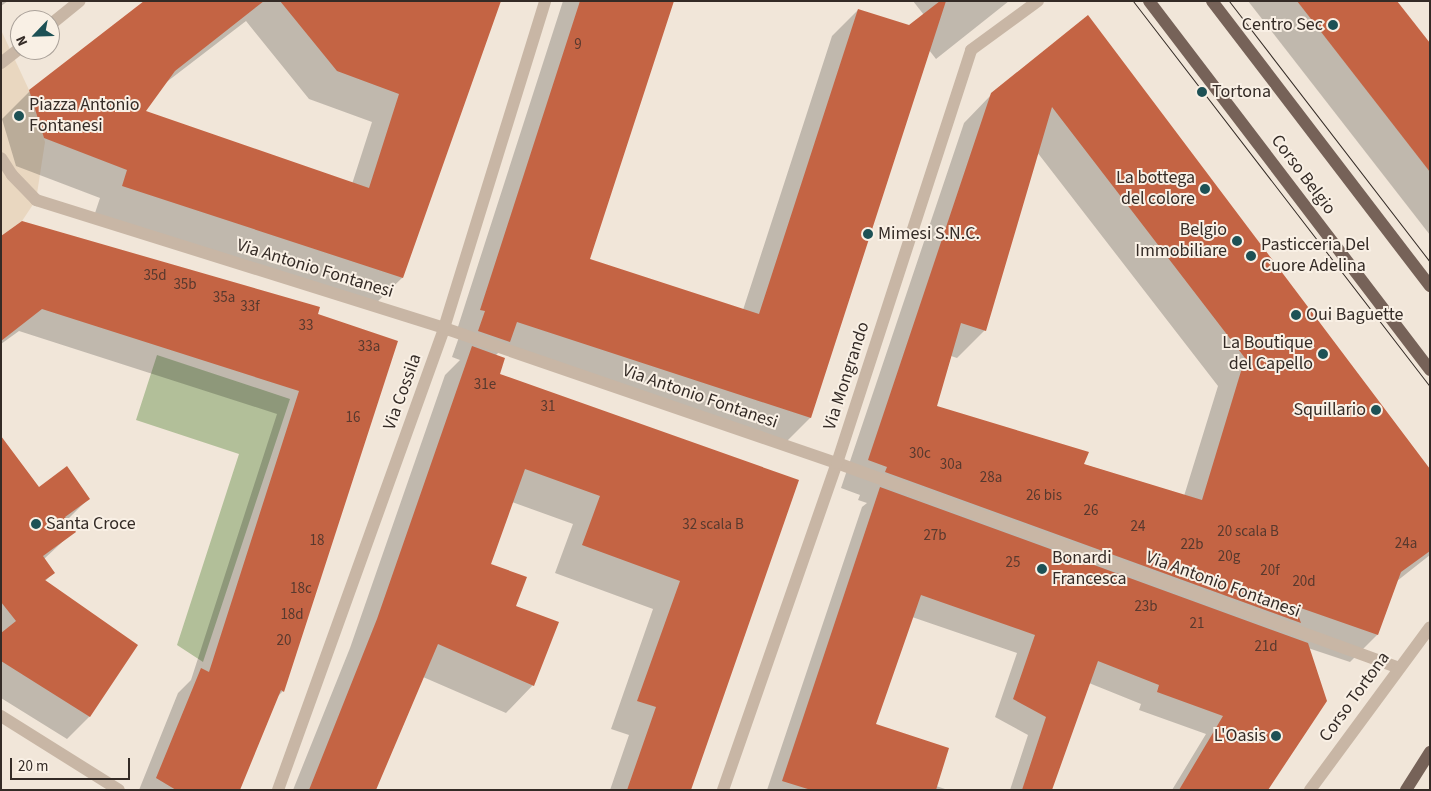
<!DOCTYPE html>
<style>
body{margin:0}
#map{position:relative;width:1431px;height:791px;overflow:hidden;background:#f1e6d9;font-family:"Source Sans 3",sans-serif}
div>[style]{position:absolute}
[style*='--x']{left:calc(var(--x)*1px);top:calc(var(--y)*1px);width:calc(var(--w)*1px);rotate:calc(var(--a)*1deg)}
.green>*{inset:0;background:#b2bf99}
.plaza>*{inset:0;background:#e9d7c0}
.shadow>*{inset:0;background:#0003}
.building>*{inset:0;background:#c46444}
.minor>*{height:12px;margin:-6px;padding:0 6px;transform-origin:6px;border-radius:6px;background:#c8b6a5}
.major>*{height:12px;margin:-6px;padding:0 6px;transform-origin:6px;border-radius:6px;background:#766258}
.tram>*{height:1px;margin:-0.5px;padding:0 0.5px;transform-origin:0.5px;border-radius:0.5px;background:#342b26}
.dots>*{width:14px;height:14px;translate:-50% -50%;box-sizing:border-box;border:2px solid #f9f0e5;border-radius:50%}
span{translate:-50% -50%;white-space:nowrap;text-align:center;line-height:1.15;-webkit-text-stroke:4px #f9f0e5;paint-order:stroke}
.number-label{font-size:15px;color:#58392e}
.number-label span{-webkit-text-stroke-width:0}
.poi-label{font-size:18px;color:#342b26}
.right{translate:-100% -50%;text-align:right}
.left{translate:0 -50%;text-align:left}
.street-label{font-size:18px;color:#342b26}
.frame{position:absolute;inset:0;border:2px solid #342b26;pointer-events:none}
.north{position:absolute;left:10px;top:10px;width:50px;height:50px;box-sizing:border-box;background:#f9f0e5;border:1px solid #aaa199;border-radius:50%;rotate:246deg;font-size:14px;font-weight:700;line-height:20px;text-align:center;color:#342b26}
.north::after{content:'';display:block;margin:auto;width:18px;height:22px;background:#1d5155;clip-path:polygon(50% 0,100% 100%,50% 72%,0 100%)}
.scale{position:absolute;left:10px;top:758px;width:120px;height:22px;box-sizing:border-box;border:2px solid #342b26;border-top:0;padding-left:6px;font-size:15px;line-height:18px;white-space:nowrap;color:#342b26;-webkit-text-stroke:4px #f9f0e5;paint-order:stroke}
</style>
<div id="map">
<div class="green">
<div style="clip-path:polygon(157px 355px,290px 399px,203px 662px,177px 645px,239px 454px,136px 420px)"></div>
</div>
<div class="plaza">
<div style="clip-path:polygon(1px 30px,29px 90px,45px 142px,36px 200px,22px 221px,1px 236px)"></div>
</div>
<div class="shadow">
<div style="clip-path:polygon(1px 1px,8px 1px,1px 6px)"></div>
<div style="clip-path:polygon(evenodd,146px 1px,500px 1px,402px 278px,374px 305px,95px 213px,100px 198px,16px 166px,2px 119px,30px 91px,146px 1px,246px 21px,309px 99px,372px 122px,352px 184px,144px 112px,164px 84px,246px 21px)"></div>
<div style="clip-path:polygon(563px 1px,672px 1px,588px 260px,743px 310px,832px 36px,858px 10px,909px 27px,924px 15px,913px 1px,1009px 1px,936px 59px,929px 50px,810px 418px,784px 444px,500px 351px,495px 356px,498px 374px,798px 481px,689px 790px,610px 790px,629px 735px,611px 729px,653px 609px,555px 573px,573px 524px,512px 502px,489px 565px,515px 607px,533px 685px,506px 713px,423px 677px,374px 790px,293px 790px,350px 648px,445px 375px,460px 360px,452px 357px,459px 337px,455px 336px)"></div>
<div style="clip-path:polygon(1248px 1px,1396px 1px,1430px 45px,1430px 235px)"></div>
<div style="clip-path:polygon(evenodd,1088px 17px,1430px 470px,1430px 555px,1397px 581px,1377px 635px,1350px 662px,1308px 648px,1267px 790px,1172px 790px,1206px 734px,1139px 710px,1141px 704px,1089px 683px,1051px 790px,1010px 790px,1028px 735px,995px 717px,1017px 653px,912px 617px,874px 725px,936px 786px,948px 790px,767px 790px,862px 507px,867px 503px,858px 500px,860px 495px,841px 488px,964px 123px,992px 94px,1088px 17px,1037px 152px,1218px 386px,1184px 496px,1083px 464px,936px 406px,951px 356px,957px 358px,985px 330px,1037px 152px)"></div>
<div style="clip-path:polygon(1px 237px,318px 308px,283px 691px,276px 698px,239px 790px,139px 790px,178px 693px,191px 680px,277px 414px,19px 331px,1px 344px)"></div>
<div style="clip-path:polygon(1px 438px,38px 489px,88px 499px,66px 521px,74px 531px,44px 559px,54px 573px,45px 581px,90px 716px,67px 739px,1px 698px)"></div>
</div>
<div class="building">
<div style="clip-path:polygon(144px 1px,264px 1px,175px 71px,146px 111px,369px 188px,399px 94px,337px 71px,280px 1px,501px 1px,403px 278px,122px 186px,127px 170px,44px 138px,29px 90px)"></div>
<div style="clip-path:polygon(580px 1px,674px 1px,590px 259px,759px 314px,858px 9px,909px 25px,940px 1px,946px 1px,811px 418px,517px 322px,510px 342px,478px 331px,485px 311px,480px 310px)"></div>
<div style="clip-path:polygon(1297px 1px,1397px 1px,1430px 43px,1430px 172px)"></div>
<div style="clip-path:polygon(evenodd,1088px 15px,1430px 469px,1430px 551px,1401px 572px,1378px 635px,1295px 606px,1301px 623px,885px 472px,887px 467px,868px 460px,991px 93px,1088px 15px,1052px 107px,1245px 358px,1202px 500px,1084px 464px,1089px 452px,937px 406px,961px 323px,986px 331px,1052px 107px)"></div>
<div style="clip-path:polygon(22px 221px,320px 307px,318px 314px,398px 341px,284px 692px,281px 690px,240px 790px,176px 790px,156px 778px,201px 668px,209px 672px,299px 391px,42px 309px,1px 341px,1px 236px)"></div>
<div style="clip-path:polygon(472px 346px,505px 358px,500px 374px,799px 480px,691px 790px,627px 790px,656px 707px,637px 701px,680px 581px,582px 545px,600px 496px,525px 469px,491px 564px,527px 577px,516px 606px,559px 622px,534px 686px,438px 644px,376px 790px,309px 790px,377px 619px)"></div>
<div style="clip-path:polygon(1px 436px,39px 487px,67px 466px,90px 499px,65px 517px,76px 532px,43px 556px,55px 573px,45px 580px,138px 645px,90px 717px,1px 661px,1px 633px,16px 621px,1px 602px)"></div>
<div style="clip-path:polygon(880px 487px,1308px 643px,1327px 701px,1268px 790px,1179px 790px,1223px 716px,1157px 692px,1159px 685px,1098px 661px,1052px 790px,1022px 790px,1046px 717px,1013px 699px,1035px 635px,921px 595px,876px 724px,949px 748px,936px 790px,811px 790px,782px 781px)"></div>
</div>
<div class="minor">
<div style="--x:50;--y:25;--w:38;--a:-39"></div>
<div style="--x:1;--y:63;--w:24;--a:-38"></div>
<div style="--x:1;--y:158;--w:20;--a:57"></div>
<div style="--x:12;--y:175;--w:35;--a:46"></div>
<div style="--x:36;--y:200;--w:428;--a:17.4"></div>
<div style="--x:444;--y:328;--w:416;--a:19"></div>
<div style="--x:837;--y:463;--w:596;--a:20.02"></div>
<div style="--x:1;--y:716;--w:139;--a:32.1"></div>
<div style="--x:278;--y:790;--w:491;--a:-70.2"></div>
<div style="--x:444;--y:328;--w:342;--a:-72.8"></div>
<div style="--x:723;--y:790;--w:346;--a:-70.8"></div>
<div style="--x:837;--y:463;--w:434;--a:-72"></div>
<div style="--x:971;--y:50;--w:83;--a:-36.2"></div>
<div style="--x:1310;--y:790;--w:202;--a:-53.6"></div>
</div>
<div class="major">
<div style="--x:1149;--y:1;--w:464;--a:52.7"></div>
<div style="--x:1212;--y:1;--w:359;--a:52.6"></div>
<div style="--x:1406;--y:790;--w:45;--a:-57.7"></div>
</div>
<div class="tram">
<div style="--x:1133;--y:1;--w:486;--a:52.4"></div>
<div style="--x:1229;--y:1;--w:329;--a:52.4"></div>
</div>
<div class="dots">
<div style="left:1333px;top:25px;background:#1d5155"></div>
<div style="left:1202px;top:92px;background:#1d5155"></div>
<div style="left:19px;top:116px;background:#1d5155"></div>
<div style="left:1205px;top:189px;background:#1d5155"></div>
<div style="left:868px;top:234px;background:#1d5155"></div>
<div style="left:1237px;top:241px;background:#1d5155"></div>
<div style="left:1251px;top:256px;background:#1d5155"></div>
<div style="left:1296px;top:315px;background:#1d5155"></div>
<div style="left:1323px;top:354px;background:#1d5155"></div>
<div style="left:1376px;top:410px;background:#1d5155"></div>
<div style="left:36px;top:524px;background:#1d5155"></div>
<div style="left:1042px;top:569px;background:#1d5155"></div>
<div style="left:1276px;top:736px;background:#1d5155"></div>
</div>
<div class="number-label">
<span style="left:578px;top:45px">9</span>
<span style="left:155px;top:276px">35d</span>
<span style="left:185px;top:285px">35b</span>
<span style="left:224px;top:298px">35a</span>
<span style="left:250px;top:307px">33f</span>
<span style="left:306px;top:326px">33</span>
<span style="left:369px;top:347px">33a</span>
<span style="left:485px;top:385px">31e</span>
<span style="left:548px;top:407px">31</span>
<span style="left:353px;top:418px">16</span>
<span style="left:920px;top:454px">30c</span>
<span style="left:951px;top:465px">30a</span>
<span style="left:991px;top:478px">28a</span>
<span style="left:1044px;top:496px">26 bis</span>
<span style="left:1091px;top:511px">26</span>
<span style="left:713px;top:525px">32 scala B</span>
<span style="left:1138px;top:527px">24</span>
<span style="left:1248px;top:532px">20 scala B</span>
<span style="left:935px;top:536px">27b</span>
<span style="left:317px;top:541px">18</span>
<span style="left:1406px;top:544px">24a</span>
<span style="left:1192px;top:545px">22b</span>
<span style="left:1229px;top:557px">20g</span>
<span style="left:1013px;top:563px">25</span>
<span style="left:1270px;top:571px">20f</span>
<span style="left:1304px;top:582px">20d</span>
<span style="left:301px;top:589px">18c</span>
<span style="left:1146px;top:607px">23b</span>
<span style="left:292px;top:615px">18d</span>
<span style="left:1197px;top:624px">21</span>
<span style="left:284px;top:641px">20</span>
<span style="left:1266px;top:647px">21d</span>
</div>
<div class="poi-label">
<span class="right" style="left:1323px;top:25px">Centro Sec</span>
<span class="left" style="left:1212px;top:92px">Tortona</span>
<span class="left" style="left:29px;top:116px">Piazza Antonio<br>Fontanesi</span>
<span class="right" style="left:1195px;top:189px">La bottega<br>del colore</span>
<span class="right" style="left:1227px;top:241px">Belgio<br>Immobiliare</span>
<span class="left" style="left:878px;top:234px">Mimesi S.N.C.</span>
<span class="left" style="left:1261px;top:256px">Pasticceria Del<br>Cuore Adelina</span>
<span class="left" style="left:1306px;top:315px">Oui Baguette</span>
<span class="right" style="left:1313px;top:354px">La Boutique<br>del Capello</span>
<span class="right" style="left:1366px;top:410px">Squillario</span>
<span class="left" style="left:46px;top:524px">Santa Croce</span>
<span class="left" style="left:1052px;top:569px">Bonardi<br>Francesca</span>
<span class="right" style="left:1266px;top:736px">L'Oasis</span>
</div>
<div class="street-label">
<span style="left:1303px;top:175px;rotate:53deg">Corso Belgio</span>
<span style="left:315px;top:269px;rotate:17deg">Via Antonio Fontanesi</span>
<span style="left:847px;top:376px;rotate:-72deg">Via Mongrando</span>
<span style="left:403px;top:392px;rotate:-70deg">Via Cossila</span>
<span style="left:700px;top:397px;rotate:19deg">Via Antonio Fontanesi</span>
<span style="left:1223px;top:585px;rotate:20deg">Via Antonio Fontanesi</span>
<span style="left:1355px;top:697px;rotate:-54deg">Corso Tortona</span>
</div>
<div class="frame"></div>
<div class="north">N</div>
<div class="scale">20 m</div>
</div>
